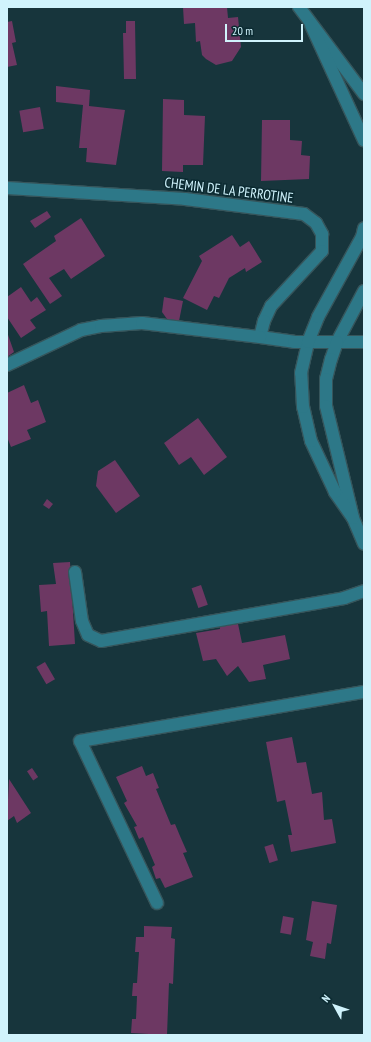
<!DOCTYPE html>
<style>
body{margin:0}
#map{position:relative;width:371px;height:1042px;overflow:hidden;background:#17353c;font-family:"PT Sans Narrow",sans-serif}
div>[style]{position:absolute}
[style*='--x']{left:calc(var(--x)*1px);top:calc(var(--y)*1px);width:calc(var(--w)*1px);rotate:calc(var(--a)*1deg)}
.building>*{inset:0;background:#6d3863;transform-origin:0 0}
.roads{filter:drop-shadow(1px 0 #36555b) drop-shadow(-1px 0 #36555b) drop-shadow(0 1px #36555b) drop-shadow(0 -1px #36555b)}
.lane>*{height:12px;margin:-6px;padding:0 6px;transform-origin:6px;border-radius:6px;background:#2d7888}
.street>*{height:12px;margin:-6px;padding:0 6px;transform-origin:6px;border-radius:6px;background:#2d7888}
.secondary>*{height:12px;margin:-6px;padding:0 6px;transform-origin:6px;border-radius:6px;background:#2d7888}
span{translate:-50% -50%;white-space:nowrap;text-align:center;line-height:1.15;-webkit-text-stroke:3px #0c2b32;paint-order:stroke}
.street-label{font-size:14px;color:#d0f3fc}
.frame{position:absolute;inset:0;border:8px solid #d0f3fc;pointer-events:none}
.north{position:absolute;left:315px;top:986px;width:40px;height:40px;-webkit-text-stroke:3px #0c2b32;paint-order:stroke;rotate:310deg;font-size:11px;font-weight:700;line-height:16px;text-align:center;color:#d0f3fc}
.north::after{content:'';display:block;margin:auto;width:14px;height:18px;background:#d0f3fc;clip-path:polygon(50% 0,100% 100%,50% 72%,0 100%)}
.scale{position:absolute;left:225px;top:24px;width:78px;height:18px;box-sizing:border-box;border:2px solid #d0f3fc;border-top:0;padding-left:5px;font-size:12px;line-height:14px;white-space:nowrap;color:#d0f3fc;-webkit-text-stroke:3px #0c2b32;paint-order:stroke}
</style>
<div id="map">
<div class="building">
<div style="clip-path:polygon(183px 7px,227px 7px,228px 18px,238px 17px,241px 47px,232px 61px,216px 65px,206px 59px,202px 55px,200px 41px,196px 42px,195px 23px,184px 24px)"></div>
<div style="clip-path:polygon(12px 21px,16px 42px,12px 43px,17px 65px,7px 67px,7px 22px)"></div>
<div style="clip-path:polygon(126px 21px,135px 21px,136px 79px,124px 79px,123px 33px,126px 33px)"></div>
<div style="clip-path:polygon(56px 86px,90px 90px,89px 106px,125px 110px,116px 165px,86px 162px,87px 148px,79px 148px,83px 105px,56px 102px)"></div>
<div style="clip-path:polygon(163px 99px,184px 100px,184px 115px,205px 116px,203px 165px,183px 165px,183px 172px,162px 171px)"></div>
<div style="left:40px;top:107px;width:22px;height:21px;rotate:80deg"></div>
<div style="clip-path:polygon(262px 120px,290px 120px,290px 140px,302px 141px,301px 155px,310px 156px,309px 179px,261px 181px)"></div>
<div style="clip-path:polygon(47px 211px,51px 217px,35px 228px,30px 221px)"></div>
<div style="clip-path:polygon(81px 218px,105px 256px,71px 279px,64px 269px,49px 278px,62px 296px,50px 304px,23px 264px,56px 241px,54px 236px)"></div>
<div style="clip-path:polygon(232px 235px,240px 247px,249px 241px,262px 262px,246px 272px,245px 268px,229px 278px,219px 298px,214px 296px,207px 310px,183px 298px,202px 261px,199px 256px)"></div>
<div style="clip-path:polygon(21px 287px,31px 302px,37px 297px,46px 310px,30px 320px,36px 328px,21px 338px,7px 317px,7px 297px)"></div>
<div style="clip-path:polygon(164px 297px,183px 301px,179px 321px,167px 319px,162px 312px)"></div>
<div style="clip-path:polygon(7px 332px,14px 352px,7px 357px)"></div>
<div style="clip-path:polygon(24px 385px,31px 403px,38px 400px,46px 422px,27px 430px,31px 439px,11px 447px,7px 437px,7px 393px)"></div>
<div style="clip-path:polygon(198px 418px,227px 457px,204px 475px,191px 457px,179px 465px,164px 443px)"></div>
<div style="clip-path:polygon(115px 460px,140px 496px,116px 513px,96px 486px,98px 471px)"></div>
<div style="clip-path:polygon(47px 499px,53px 504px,49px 509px,43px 505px)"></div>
<div style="clip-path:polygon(70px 562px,75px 644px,49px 646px,47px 611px,41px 612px,39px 585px,56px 584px,53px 563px)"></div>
<div style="left:201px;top:585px;width:21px;height:10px;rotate:71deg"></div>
<div style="clip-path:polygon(237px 619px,242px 643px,285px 635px,290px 659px,263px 665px,266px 679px,249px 682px,238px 666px,227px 676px,216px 659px,203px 661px,196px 633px,220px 629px,219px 622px)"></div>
<div style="left:45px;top:662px;width:20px;height:10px;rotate:60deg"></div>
<div style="clip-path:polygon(292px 737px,297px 763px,306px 762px,312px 794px,322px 792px,324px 820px,332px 819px,336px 843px,291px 852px,288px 835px,292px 835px,285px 800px,277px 802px,266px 742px)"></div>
<div style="clip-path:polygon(142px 766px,146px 776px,153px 773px,159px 788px,156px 789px,171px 825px,175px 824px,180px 836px,187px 852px,183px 853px,193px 877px,165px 888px,160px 878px,156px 879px,152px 867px,155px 865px,143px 837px,139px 839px,134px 827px,137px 826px,124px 803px,127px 801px,116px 777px)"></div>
<div style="left:32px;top:768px;width:11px;height:6px;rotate:56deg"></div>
<div style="clip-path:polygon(9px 779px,31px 813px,17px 823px,14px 816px,7px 821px)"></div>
<div style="left:273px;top:844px;width:17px;height:9px;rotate:73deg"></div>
<div style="clip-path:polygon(312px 901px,337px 905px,331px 944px,327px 943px,325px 959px,310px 956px,313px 942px,306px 940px)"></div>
<div style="left:283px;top:916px;width:11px;height:17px;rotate:10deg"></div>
<div style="clip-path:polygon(144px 926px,172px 927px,171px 938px,175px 939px,173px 984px,169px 983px,167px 1035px,131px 1033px,132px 1019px,136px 1019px,137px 996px,132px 996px,133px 983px,137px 983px,139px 952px,135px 952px,136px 937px,144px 937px)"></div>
</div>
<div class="roads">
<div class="lane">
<div style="--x:75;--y:572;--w:49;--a:81.9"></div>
<div style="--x:82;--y:621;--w:15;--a:67"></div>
<div style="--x:88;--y:635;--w:14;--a:25"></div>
<div style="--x:101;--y:641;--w:247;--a:-10"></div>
<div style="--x:344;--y:598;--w:21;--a:-19"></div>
<div style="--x:157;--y:903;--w:179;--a:-115.4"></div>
<div style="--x:80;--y:741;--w:288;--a:-9.8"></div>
</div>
<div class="street">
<div style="--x:7;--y:188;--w:178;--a:3.5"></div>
<div style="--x:185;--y:199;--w:120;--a:7.2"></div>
<div style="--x:304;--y:214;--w:15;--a:37"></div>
<div style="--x:316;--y:223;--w:13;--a:61"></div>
<div style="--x:322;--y:234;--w:17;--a:90"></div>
<div style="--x:322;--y:251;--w:75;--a:132.8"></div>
<div style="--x:271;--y:306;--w:17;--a:115"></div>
<div style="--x:264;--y:321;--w:16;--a:104"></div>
<div style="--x:260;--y:337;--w:34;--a:8"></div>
<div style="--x:294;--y:342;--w:70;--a:0"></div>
<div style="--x:7;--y:365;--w:82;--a:-25.3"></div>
<div style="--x:81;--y:330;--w:20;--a:-11"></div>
<div style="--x:101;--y:326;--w:41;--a:-4.2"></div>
<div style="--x:142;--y:323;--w:119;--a:6.8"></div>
</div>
<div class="secondary">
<div style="--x:299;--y:7;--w:109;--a:53.2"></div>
<div style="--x:311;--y:25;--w:127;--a:65.3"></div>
<div style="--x:364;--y:291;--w:58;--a:117.9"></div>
<div style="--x:337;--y:342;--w:18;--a:109"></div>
<div style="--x:331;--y:359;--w:21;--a:104"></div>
<div style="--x:326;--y:379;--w:27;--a:90"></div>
<div style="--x:326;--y:406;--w:115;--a:76.4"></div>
<div style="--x:353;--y:518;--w:28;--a:67"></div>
<div style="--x:353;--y:518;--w:32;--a:-125"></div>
<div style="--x:335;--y:492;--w:56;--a:-115.2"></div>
<div style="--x:311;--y:441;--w:35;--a:-103"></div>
<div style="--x:303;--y:407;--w:34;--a:-93"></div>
<div style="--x:301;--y:373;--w:32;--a:-77"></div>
<div style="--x:308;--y:342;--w:27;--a:-68"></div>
<div style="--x:318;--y:317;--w:91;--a:-61.2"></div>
<div style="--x:362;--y:237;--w:9;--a:-77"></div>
</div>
</div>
<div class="street-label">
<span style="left:229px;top:190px;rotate:7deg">CHEMIN DE LA PERROTINE</span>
</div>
<div class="frame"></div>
<div class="north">N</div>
<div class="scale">20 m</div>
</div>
